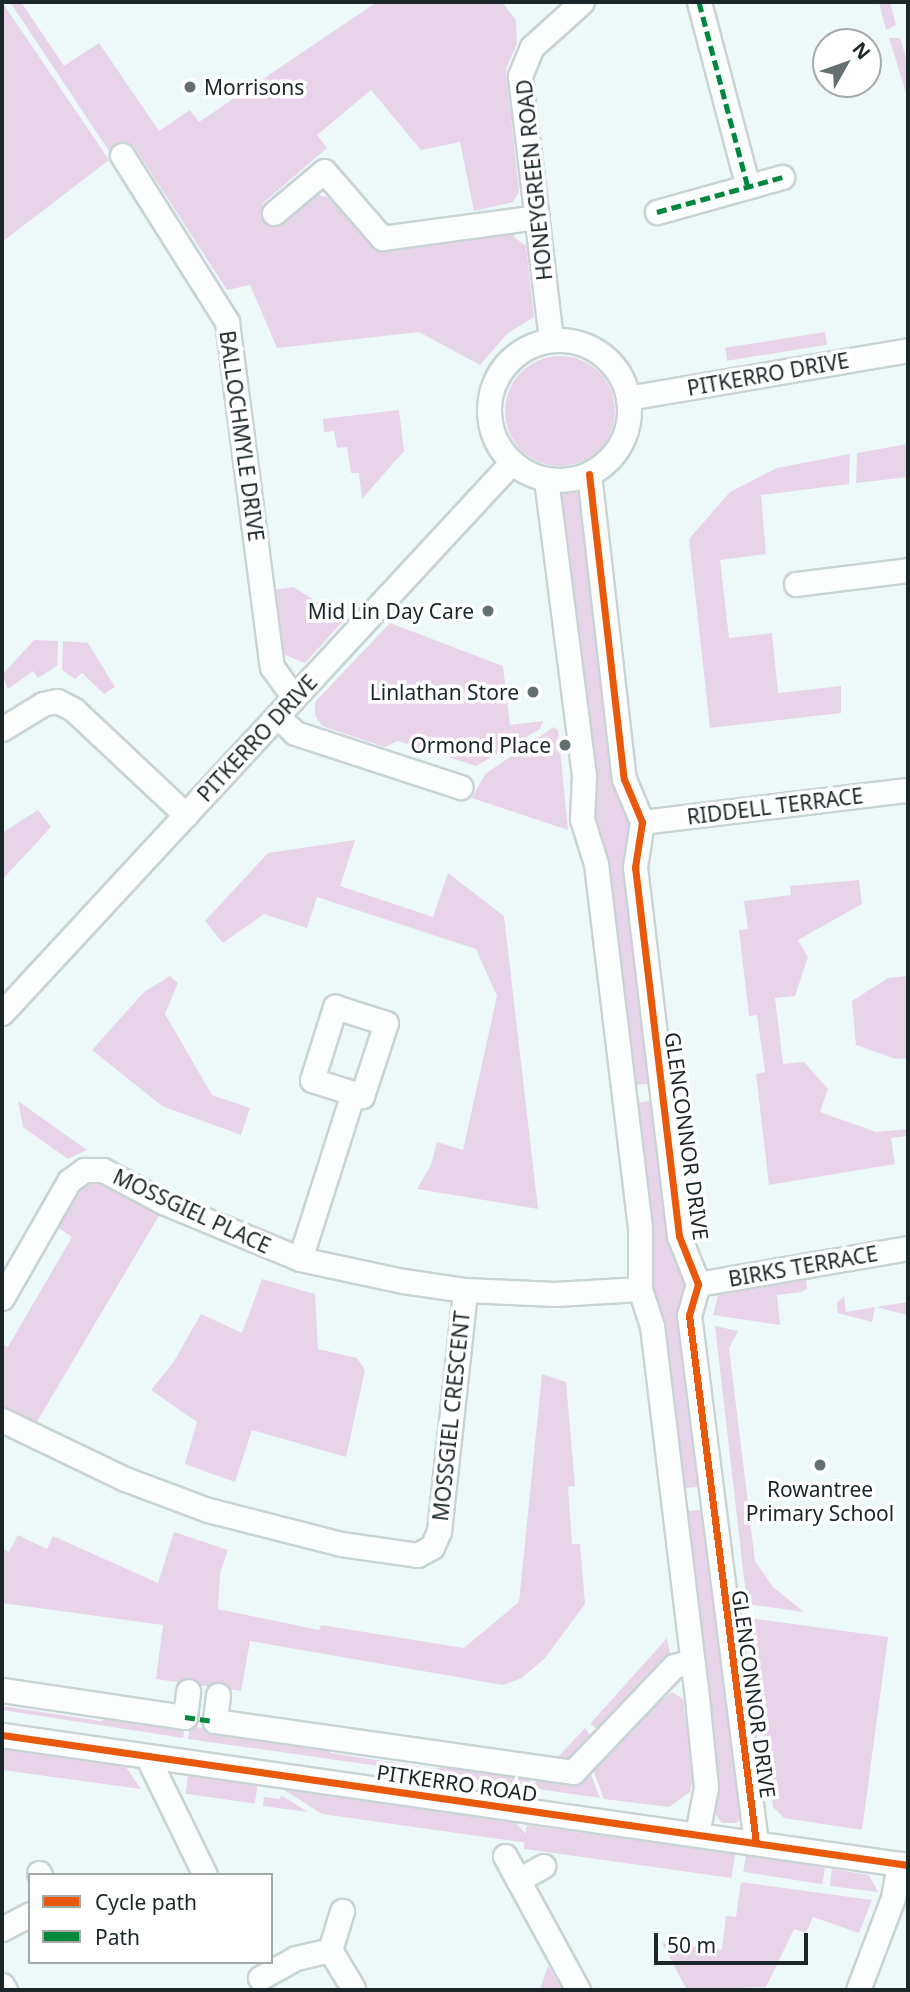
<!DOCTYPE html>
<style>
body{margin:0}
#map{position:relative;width:910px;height:1992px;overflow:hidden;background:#edf8f8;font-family:"Noto Sans",sans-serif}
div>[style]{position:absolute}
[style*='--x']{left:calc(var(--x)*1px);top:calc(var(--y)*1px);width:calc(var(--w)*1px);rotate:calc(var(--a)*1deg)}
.green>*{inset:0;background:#e8d4e9;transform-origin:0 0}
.round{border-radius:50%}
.roads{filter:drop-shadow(2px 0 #c8d3d4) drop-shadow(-2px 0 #c8d3d4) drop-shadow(0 2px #c8d3d4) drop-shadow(0 -2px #c8d3d4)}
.minor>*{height:23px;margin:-11.5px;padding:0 11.5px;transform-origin:11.5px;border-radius:11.5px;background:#fcfefe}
.minor>.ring{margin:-11.5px;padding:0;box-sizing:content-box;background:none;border:23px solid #fcfefe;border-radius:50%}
.quiet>*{height:5px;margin-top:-2.5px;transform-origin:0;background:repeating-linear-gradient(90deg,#00873e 0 10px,transparent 0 15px)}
.cycleway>*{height:7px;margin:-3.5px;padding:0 3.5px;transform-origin:3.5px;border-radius:3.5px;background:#e8590c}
.dots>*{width:19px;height:19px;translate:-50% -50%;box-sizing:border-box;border:4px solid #fff;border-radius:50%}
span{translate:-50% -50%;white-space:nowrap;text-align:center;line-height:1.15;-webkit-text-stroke:7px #fff;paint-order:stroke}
.poi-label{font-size:21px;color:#1a2627}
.left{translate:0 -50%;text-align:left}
.right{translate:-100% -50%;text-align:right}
.street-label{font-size:21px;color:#1a2627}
.frame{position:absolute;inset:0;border:4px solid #1a2627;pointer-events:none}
.legend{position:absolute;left:28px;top:1873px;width:245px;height:91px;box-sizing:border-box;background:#fff;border:2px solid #a3a8a9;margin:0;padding:9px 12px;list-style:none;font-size:21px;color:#1a2627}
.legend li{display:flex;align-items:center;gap:14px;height:35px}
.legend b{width:35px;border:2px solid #a3a8a9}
.north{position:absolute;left:812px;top:28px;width:70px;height:70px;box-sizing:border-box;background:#fff;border:2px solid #a3a8a9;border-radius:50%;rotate:50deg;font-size:19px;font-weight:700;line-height:28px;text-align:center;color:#1a2627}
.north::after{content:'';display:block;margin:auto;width:24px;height:32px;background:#647070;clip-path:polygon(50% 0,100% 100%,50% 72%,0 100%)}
.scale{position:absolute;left:654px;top:1933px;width:154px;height:32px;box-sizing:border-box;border:4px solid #1a2627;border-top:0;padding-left:9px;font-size:21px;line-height:24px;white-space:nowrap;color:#1a2627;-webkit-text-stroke:5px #fff;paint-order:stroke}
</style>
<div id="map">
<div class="green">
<div style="clip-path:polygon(2px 2px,109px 160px,2px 242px)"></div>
<div style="clip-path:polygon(10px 2px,21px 2px,64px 66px,99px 43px,159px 131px,190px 110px,199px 122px,377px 2px,502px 2px,516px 20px,517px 43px,506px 69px,519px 192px,513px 202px,474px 211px,460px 142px,421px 150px,371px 90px,317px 135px,327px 148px,262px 204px,281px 226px,318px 195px,331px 198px,375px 247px,514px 230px,514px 237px,526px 246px,534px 317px,507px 334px,480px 365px,419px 332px,277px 348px,250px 285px,227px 290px,133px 145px,113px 157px)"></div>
<div style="clip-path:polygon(879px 2px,890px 2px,896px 25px,886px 30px)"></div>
<div style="clip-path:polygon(889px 38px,900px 38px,908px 64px,908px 99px)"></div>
<div style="left:825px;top:332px;width:13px;height:101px;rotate:81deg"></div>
<div class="round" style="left:505px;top:356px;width:110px;height:110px"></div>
<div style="clip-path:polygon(399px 410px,404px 451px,362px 499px,359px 473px,351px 473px,347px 447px,337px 448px,334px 431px,324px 432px,323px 419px)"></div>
<div style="clip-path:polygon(908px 444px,908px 477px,856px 483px,857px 453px)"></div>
<div style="clip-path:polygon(850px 454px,849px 484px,761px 495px,766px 554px,720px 560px,729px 638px,772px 633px,778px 693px,841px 686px,841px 713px,710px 728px,689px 539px,730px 492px,777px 468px)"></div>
<div style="clip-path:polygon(584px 492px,630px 803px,654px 1075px,647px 1084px,635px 1085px,626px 1077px,592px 841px,556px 495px)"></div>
<div style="clip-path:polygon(293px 587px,345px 619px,305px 663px,283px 654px,274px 590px)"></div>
<div style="clip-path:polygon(390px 623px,503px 666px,510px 725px,543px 721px,540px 729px,476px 766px,398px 741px,385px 747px,322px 726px,315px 715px,315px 702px)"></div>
<div style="clip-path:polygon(34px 640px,58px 641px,57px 666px,38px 678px,33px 671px,8px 689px,2px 675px)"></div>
<div style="clip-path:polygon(63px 641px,88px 643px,115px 687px,104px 694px,82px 673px,75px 679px,62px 670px)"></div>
<div style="clip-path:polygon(554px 727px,558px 730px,568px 830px,472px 798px,485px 774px)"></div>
<div style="clip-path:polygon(38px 810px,51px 827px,2px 880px,2px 833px)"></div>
<div style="clip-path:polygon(355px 840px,340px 886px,433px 917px,448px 873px,504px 916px,538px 1209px,417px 1189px,431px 1165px,437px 1142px,463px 1150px,497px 996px,476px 949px,317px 897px,307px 928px,264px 914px,223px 943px,205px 921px,268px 853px)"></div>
<div style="clip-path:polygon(859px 880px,862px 904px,798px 940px,808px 957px,795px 996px,775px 998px,783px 1064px,804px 1062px,828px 1089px,820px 1112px,876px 1132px,908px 1129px,908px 1136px,891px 1138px,895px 1164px,769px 1185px,756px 1074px,765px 1072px,757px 1015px,749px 1016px,739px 930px,748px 929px,744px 901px,791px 895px,790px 886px)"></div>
<div style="clip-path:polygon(170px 976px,178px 983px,165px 1014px,212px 1095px,250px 1108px,241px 1135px,162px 1106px,92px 1050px,144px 992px)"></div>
<div style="clip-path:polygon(908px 976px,908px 1058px,896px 1059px,856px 1045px,852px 1001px,888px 978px)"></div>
<div style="clip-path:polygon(18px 1101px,87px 1150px,68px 1159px,23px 1127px)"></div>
<div style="clip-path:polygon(649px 1101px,658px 1108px,690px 1273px,703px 1478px,697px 1487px,685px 1488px,676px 1479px,647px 1297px,631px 1111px,637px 1103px)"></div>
<div style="clip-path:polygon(99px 1180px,160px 1214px,35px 1425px,2px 1406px,2px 1344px,8px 1347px,72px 1237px,57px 1227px,80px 1187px)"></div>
<div style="clip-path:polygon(262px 1279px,315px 1294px,318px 1349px,357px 1358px,365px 1370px,346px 1457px,252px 1430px,235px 1482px,185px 1464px,197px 1422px,151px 1390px,173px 1363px,201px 1314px,242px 1333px)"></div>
<div style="clip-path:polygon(806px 1280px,807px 1289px,801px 1292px,777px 1295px,780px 1325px,713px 1315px,718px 1295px)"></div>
<div style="clip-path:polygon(844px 1296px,846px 1312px,875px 1307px,872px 1322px,838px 1313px,837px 1303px)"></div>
<div style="clip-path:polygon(908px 1302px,908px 1315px,876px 1307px)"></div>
<div style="clip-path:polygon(715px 1326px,738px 1331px,729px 1348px,755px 1561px,773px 1587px,804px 1612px,747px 1604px)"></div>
<div style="clip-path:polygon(542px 1374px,566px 1382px,575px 1486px,568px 1487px,572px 1544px,580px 1544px,585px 1604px,545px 1658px,522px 1678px,503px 1685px,250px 1641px,241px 1691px,156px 1679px,163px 1625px,2px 1603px,2px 1548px,9px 1552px,18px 1535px,47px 1549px,53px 1536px,158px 1583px,174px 1532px,228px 1550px,220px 1573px,218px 1609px,319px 1630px,321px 1625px,464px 1648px,519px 1602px)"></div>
<div style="clip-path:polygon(700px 1510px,708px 1516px,743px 1814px,737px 1823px,722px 1823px,716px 1815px,681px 1520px,687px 1511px)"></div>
<div style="clip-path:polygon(749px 1618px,888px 1637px,862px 1830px,784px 1818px,773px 1807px)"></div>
<div style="clip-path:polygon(667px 1638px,671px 1658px,602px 1732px,590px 1724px)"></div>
<div style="clip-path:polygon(672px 1692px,683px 1699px,693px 1777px,690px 1792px,669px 1807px,604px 1799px,592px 1767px,657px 1698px,662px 1700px)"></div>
<div style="clip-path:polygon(2px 1706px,101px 1721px,119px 1714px,185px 1725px,183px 1738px,2px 1710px)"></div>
<div style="clip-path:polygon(190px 1726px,318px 1744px,331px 1753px,435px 1769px,453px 1763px,535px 1775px,526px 1787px,188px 1739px)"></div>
<div style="clip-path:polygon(585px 1728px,595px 1741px,576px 1762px,558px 1757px)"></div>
<div style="clip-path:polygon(2px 1749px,126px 1767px,141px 1789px,2px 1770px)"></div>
<div style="clip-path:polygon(589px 1769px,600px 1798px,531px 1788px,540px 1776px)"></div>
<div style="left:188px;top:1776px;width:70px;height:18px;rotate:8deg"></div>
<div style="clip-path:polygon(284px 1790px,515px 1822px,535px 1844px,322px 1814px)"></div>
<div style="clip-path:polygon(281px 1795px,308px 1812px,263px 1806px,264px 1797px,280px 1799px)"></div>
<div style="left:527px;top:1825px;width:210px;height:24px;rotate:8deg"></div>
<div style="left:746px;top:1855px;width:80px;height:17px;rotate:9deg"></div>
<div style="clip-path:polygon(832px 1869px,869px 1875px,878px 1892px,830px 1886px)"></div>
<div style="clip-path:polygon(741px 1882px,872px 1900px,859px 1933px,813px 1917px,806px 1933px,794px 1929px,766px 1987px,687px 1990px,662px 1943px,722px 1950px,726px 1916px,736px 1917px)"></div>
<div style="clip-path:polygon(548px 1965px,562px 1990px,540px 1990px)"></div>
</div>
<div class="roads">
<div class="minor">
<div style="--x:699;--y:2;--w:191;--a:75.2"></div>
<div style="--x:122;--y:155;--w:197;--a:57.8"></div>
<div style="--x:227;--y:322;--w:348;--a:82.6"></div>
<div style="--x:272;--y:667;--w:37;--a:54"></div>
<div style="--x:657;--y:212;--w:130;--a:-15.6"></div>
<div style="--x:274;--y:213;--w:65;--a:-40"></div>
<div style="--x:324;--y:171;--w:89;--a:49.1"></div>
<div style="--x:382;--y:238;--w:156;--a:-7.7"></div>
<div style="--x:551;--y:340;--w:266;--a:-96.7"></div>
<div style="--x:520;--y:76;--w:31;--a:-68"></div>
<div style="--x:532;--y:47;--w:67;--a:-42"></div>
<div class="ring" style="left:489px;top:340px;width:117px;height:117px"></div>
<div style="--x:628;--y:398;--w:284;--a:-9.7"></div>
<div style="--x:589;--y:474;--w:307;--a:83.5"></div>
<div style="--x:624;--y:779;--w:47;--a:67.3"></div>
<div style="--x:642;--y:822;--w:46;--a:98.8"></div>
<div style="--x:635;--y:867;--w:372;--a:83.2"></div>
<div style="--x:679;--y:1236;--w:52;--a:68.4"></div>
<div style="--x:698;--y:1284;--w:32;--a:106"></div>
<div style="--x:689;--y:1315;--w:532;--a:82.77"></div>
<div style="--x:546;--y:479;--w:297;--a:82.7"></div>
<div style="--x:584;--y:774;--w:45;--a:92.5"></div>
<div style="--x:582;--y:819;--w:47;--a:72.7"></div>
<div style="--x:596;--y:864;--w:366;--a:83.1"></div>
<div style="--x:640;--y:1227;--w:62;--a:90"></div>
<div style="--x:640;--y:1289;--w:39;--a:72"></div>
<div style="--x:652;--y:1326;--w:385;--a:83.1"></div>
<div style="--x:698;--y:1708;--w:79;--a:84.2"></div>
<div style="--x:706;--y:1787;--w:48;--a:100.8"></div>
<div style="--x:796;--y:584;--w:113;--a:-7.1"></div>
<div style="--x:277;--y:716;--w:25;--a:43"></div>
<div style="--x:295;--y:733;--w:174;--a:18.1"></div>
<div style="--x:2;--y:729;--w:48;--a:-31.4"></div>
<div style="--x:43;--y:704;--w:14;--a:-12"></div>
<div style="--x:57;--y:701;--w:18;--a:27"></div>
<div style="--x:73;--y:709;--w:155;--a:43.2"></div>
<div style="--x:642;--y:822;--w:268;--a:-6.9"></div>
<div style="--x:2;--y:1013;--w:751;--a:-47.21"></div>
<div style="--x:300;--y:1259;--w:174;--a:-72.3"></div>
<div style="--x:353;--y:1093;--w:43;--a:-162.4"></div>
<div style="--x:312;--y:1080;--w:77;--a:-72.5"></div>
<div style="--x:335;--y:1007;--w:53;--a:17.4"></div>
<div style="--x:386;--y:1023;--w:77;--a:108.2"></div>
<div style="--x:362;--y:1096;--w:9;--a:-162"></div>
<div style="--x:698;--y:1284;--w:213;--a:-9.7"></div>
<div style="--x:2;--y:1298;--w:135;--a:-60.2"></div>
<div style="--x:69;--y:1181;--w:19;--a:-36"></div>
<div style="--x:84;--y:1170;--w:19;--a:0"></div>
<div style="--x:103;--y:1170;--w:70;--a:28"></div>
<div style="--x:165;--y:1203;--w:146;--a:22.5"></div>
<div style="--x:300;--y:1259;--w:105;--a:12.1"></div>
<div style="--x:403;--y:1281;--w:63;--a:8.3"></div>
<div style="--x:465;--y:1290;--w:90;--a:2.5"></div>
<div style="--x:555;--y:1294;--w:85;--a:-3.4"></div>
<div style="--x:2;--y:1420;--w:136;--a:25.6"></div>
<div style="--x:125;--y:1479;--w:89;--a:20.5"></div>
<div style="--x:208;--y:1510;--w:137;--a:14.3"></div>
<div style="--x:341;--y:1544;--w:77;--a:8.2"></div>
<div style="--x:417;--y:1555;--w:17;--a:-28"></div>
<div style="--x:432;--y:1547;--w:17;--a:-66"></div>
<div style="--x:439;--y:1531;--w:242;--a:-83.8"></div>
<div style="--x:2;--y:1690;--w:185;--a:8.4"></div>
<div style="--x:185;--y:1717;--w:26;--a:-83"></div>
<div style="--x:218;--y:1695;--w:26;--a:97"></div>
<div style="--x:215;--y:1721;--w:362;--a:8.1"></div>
<div style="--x:573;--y:1772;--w:146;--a:-46.4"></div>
<div style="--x:674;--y:1666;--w:19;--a:-16"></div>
<div style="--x:2;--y:1735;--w:915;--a:8.17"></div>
<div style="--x:147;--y:1756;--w:132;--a:64"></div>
<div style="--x:505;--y:1856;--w:153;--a:61.4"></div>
<div style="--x:39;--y:1873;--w:2;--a:63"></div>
<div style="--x:518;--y:1880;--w:29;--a:-29"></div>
<div style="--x:2;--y:1929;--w:32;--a:-28"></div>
<div style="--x:330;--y:1950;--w:44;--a:58.8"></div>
<div style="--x:260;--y:1978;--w:41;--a:-29.1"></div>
<div style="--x:296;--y:1958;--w:35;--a:-13"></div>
<div style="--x:330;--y:1950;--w:41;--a:-72.9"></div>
<div style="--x:2;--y:1985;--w:6;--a:59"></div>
<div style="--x:858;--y:1990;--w:98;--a:-69.2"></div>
<div style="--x:893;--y:1898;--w:35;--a:-80"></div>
</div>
</div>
<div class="quiet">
<div style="--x:699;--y:2;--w:191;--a:75.2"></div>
<div style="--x:657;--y:212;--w:130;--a:-15.6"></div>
<div style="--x:185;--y:1717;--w:30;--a:8"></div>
</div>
<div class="cycleway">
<div style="--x:589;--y:474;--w:307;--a:83.5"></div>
<div style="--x:624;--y:779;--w:47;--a:67.3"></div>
<div style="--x:642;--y:822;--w:46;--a:98.8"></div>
<div style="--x:635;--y:867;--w:372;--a:83.2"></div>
<div style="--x:679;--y:1236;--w:52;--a:68.4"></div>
<div style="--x:698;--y:1284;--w:32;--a:106"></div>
<div style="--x:689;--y:1315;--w:532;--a:82.77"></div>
<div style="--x:2;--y:1735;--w:915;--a:8.17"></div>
</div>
<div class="dots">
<div style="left:190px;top:87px;background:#647070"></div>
<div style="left:488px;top:611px;background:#647070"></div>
<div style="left:533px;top:692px;background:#647070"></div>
<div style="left:565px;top:745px;background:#647070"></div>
<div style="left:820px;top:1465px;background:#647070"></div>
</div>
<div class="poi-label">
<span class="left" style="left:204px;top:87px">Morrisons</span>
<span class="right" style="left:474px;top:611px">Mid Lin Day Care</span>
<span class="right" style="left:519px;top:692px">Linlathan Store</span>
<span class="right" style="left:551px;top:745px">Ormond Place</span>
<span style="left:820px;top:1501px">Rowantree<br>Primary School</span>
</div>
<div class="street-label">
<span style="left:534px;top:180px;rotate:-96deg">HONEYGREEN ROAD</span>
<span style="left:768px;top:374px;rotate:-10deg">PITKERRO DRIVE</span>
<span style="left:242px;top:436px;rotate:82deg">BALLOCHMYLE DRIVE</span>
<span style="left:257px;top:738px;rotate:-47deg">PITKERRO DRIVE</span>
<span style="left:775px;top:806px;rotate:-7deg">RIDDELL TERRACE</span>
<span style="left:687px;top:1136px;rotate:82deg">GLENCONNOR DRIVE</span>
<span style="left:192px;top:1211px;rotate:25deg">MOSSGIEL PLACE</span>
<span style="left:803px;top:1266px;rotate:-10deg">BIRKS TERRACE</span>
<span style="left:451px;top:1416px;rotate:-84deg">MOSSGIEL CRESCENT</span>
<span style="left:754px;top:1694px;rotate:82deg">GLENCONNOR DRIVE</span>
<span style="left:457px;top:1783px;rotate:8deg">PITKERRO ROAD</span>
</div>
<div class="frame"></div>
<ul class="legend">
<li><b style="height:9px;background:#e8590c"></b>Cycle path</li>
<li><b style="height:9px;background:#00873e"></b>Path</li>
</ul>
<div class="north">N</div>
<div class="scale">50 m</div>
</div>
